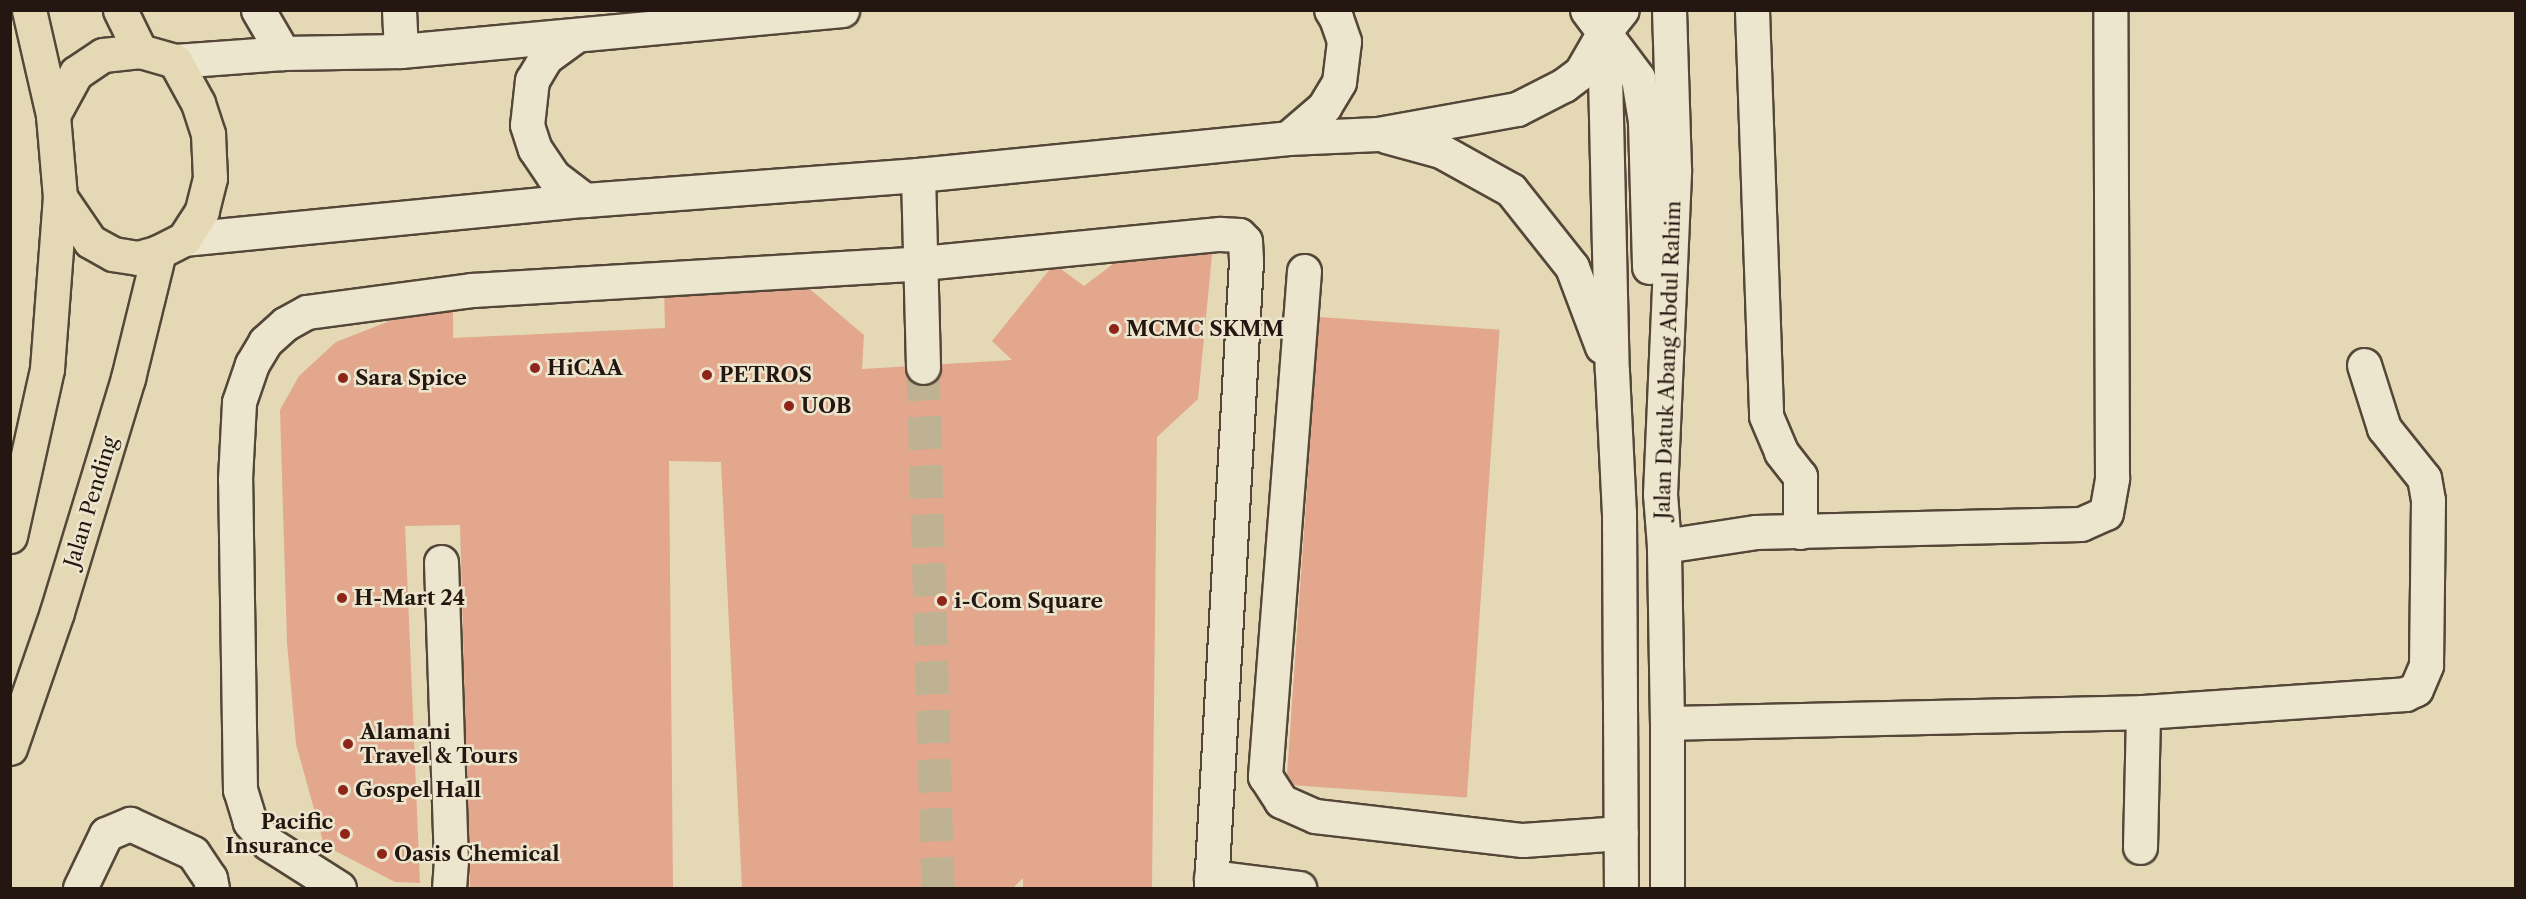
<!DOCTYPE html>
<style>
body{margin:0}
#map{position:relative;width:2526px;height:899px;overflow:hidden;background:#e4d9b4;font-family:"Libre Caslon Text",serif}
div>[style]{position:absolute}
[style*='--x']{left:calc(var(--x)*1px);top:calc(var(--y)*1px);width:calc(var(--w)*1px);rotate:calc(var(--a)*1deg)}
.building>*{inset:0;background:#e2a78d;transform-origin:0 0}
.minor-tunnel>*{height:33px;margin-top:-16.5px;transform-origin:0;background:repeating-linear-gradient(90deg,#beb293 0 33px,transparent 0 49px)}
.roads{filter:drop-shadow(2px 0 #544739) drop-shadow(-2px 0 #544739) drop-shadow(0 2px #544739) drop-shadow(0 -2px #544739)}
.minor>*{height:33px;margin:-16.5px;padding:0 16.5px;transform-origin:16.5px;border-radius:16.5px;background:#ede6ce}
.major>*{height:33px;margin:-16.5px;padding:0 16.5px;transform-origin:16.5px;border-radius:16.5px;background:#e4d9b4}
.dots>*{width:16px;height:16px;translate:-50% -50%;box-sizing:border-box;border:3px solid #ede6ce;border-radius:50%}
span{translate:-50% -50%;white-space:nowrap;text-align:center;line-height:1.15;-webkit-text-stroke:5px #ede6ce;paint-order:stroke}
.poi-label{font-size:21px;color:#241610;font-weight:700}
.left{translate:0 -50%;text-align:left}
.right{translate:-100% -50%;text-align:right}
.street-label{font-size:21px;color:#241610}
.frame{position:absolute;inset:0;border:12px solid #241610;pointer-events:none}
</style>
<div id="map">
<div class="building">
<div style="clip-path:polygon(1213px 245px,1198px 399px,1157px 437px,1152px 888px,1023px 888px,1023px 878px,1013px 888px,742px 888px,721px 462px,669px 461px,673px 888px,470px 888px,460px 525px,405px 526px,420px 883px,395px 882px,324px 845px,296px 744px,287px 642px,280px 410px,299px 376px,336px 342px,410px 313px,453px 308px,453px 338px,665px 328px,664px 287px,798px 279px,864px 335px,862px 369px,1012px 360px,992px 341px,1054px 264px,1084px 286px,1134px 248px)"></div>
<div style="left:1319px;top:317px;width:181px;height:469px;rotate:4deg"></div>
</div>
<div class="minor-tunnel">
<div style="--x:923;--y:367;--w:521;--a:88.35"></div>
</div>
<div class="roads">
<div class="minor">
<div style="--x:258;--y:10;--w:50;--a:59.8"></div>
<div style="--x:399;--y:10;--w:41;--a:87.2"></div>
<div style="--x:1587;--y:10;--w:85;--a:53.1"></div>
<div style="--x:1638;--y:78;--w:44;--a:80.8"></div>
<div style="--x:1645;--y:121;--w:146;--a:88.4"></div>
<div style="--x:1752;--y:10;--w:406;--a:88"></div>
<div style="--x:1766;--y:416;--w:39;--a:67"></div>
<div style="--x:1781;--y:452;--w:31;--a:52"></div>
<div style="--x:1800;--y:476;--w:56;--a:90"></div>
<div style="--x:1604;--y:30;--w:341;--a:88.7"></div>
<div style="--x:1612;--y:371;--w:142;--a:87.2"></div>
<div style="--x:1619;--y:513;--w:375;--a:89.7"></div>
<div style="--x:574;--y:37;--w:34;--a:144"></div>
<div style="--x:546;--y:57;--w:27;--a:121"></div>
<div style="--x:532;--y:80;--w:45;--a:96.3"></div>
<div style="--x:527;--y:125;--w:25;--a:72"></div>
<div style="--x:535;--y:149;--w:32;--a:56"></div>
<div style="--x:553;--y:176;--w:40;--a:37"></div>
<div style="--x:175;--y:61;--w:108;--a:-4.2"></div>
<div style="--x:283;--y:53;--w:118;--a:-1"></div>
<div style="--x:401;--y:51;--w:443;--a:-5.3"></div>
<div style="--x:1386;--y:136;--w:57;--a:15.3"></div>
<div style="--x:1441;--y:151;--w:80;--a:29.1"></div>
<div style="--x:1511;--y:190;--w:98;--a:51.6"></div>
<div style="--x:1572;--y:267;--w:85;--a:69.4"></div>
<div style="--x:1288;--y:138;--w:48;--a:-40.7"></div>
<div style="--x:1324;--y:107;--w:29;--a:-59"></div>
<div style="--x:1339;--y:82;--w:41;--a:-83"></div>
<div style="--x:1344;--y:41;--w:24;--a:-109"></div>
<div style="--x:1336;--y:18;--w:9;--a:-122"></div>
<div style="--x:918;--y:175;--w:192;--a:88.5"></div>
<div style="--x:184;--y:239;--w:403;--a:-5.6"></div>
<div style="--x:585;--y:200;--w:334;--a:-4.3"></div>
<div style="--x:918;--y:175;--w:372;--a:-5.7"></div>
<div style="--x:1288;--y:138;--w:90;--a:-2.5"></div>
<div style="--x:1378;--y:134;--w:141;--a:-10.2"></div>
<div style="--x:1517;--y:109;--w:53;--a:-27.1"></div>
<div style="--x:1564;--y:85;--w:21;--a:-37"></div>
<div style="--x:1581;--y:72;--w:46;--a:-60.1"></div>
<div style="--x:1604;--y:32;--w:28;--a:-51"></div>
<div style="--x:1304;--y:271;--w:507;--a:94.42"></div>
<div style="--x:1265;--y:776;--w:30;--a:57"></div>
<div style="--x:1281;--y:801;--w:37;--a:24"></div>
<div style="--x:1315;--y:816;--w:209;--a:6.6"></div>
<div style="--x:1523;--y:840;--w:98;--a:-4.1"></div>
<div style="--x:1664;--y:546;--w:92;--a:-8.7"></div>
<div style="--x:1755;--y:532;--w:326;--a:-1.4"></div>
<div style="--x:2081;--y:524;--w:27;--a:-24"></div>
<div style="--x:2106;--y:513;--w:36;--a:-80"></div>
<div style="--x:2112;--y:478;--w:468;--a:-90.2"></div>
<div style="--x:441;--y:562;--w:298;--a:88.1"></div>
<div style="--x:451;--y:860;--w:28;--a:94"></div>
<div style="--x:1667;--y:723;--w:476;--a:-1.3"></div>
<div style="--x:2143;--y:712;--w:263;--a:-3.9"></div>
<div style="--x:2405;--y:694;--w:12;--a:-24"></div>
<div style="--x:2416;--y:689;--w:26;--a:-67"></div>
<div style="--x:2426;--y:665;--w:165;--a:-89.3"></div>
<div style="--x:2428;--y:500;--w:22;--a:-100"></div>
<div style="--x:2424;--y:478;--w:64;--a:-128.7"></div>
<div style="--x:2384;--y:428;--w:66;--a:-107.6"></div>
<div style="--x:2140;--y:847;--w:135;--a:-88.7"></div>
<div style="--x:1211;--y:877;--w:89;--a:7.1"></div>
<div style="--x:80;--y:888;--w:60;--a:-64.3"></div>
<div style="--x:106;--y:834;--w:26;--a:-23"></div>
<div style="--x:130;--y:824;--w:69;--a:24.7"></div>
<div style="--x:193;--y:853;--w:30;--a:56"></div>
<div style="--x:210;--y:878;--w:10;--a:79"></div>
<div style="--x:339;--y:888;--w:84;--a:-147.6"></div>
<div style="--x:268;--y:843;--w:28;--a:-131"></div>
<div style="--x:250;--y:822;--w:34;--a:-107"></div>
<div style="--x:240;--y:790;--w:311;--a:-90.9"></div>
<div style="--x:235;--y:479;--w:77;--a:-87"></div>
<div style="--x:239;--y:402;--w:40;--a:-71.1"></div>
<div style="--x:252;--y:364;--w:26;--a:-59"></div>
<div style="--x:265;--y:342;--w:27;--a:-42"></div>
<div style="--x:285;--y:324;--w:25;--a:-29"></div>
<div style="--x:307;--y:312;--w:166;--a:-7.6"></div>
<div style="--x:472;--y:290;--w:451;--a:-3.4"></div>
<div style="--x:922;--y:263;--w:299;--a:-5.6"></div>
<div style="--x:1220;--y:234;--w:19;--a:3"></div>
<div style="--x:1239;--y:235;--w:8;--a:45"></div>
<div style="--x:1245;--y:241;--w:20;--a:87"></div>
<div style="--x:1246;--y:261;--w:628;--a:93.2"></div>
<div style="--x:1667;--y:888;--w:165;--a:-90"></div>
<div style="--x:1667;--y:723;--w:177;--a:-91"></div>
<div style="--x:1664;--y:546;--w:52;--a:-94.4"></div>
<div style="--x:1660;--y:494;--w:325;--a:-87.5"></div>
<div style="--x:1674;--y:169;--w:159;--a:-91.8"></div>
</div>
<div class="major">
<div style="--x:29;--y:10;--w:108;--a:77.1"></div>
<div style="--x:120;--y:10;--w:46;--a:64"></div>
<div style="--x:140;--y:51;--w:36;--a:16"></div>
<div style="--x:175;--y:61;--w:48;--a:61.3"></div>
<div style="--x:198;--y:103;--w:33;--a:72"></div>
<div style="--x:208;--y:134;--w:44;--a:87.4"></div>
<div style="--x:210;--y:178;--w:34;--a:104"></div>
<div style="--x:202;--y:211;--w:33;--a:123"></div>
<div style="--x:184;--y:239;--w:28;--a:153"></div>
<div style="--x:159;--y:252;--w:22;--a:164"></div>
<div style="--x:138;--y:258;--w:25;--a:-171"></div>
<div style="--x:113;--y:254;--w:26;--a:-151"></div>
<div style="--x:90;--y:241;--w:53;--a:-124.3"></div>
<div style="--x:60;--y:197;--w:82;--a:-94.9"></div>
<div style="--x:53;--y:115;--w:48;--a:-61.3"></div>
<div style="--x:76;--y:73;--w:32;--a:-34"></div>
<div style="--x:103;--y:55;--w:37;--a:-6"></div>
<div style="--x:10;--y:536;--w:171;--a:-77.5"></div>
<div style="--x:47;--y:369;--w:172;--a:-85.7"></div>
<div style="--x:10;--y:748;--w:144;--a:-70.9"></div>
<div style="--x:57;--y:612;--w:245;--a:-73.1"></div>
<div style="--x:128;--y:378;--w:130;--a:-76.2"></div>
</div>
</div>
<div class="dots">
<div style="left:1114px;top:329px;background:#8f2418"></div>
<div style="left:535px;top:368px;background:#8f2418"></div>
<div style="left:707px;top:375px;background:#8f2418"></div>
<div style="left:343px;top:378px;background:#8f2418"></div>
<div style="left:789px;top:406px;background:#8f2418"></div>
<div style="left:342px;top:598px;background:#8f2418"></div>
<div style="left:942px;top:601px;background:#8f2418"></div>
<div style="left:348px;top:744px;background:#8f2418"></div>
<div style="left:343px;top:790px;background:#8f2418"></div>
<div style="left:345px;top:834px;background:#8f2418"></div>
<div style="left:382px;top:854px;background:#8f2418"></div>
</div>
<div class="poi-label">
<span class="left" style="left:1126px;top:329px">MCMC SKMM</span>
<span class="left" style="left:547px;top:368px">HiCAA</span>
<span class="left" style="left:719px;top:375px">PETROS</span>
<span class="left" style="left:355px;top:378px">Sara Spice</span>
<span class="left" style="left:801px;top:406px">UOB</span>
<span class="left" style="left:354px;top:598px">H-Mart 24</span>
<span class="left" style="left:954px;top:601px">i-Com Square</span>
<span class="left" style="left:360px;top:744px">Alamani<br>Travel &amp; Tours</span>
<span class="left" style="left:355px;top:790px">Gospel Hall</span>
<span class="right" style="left:333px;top:834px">Pacific<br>Insurance</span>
<span class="left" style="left:394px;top:854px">Oasis Chemical</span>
</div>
<div class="street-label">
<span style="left:1668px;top:360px;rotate:-88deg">Jalan Datuk Abang Abdul Rahim</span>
<span style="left:91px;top:502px;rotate:-73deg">Jalan Pending</span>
</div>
<div class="frame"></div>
</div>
